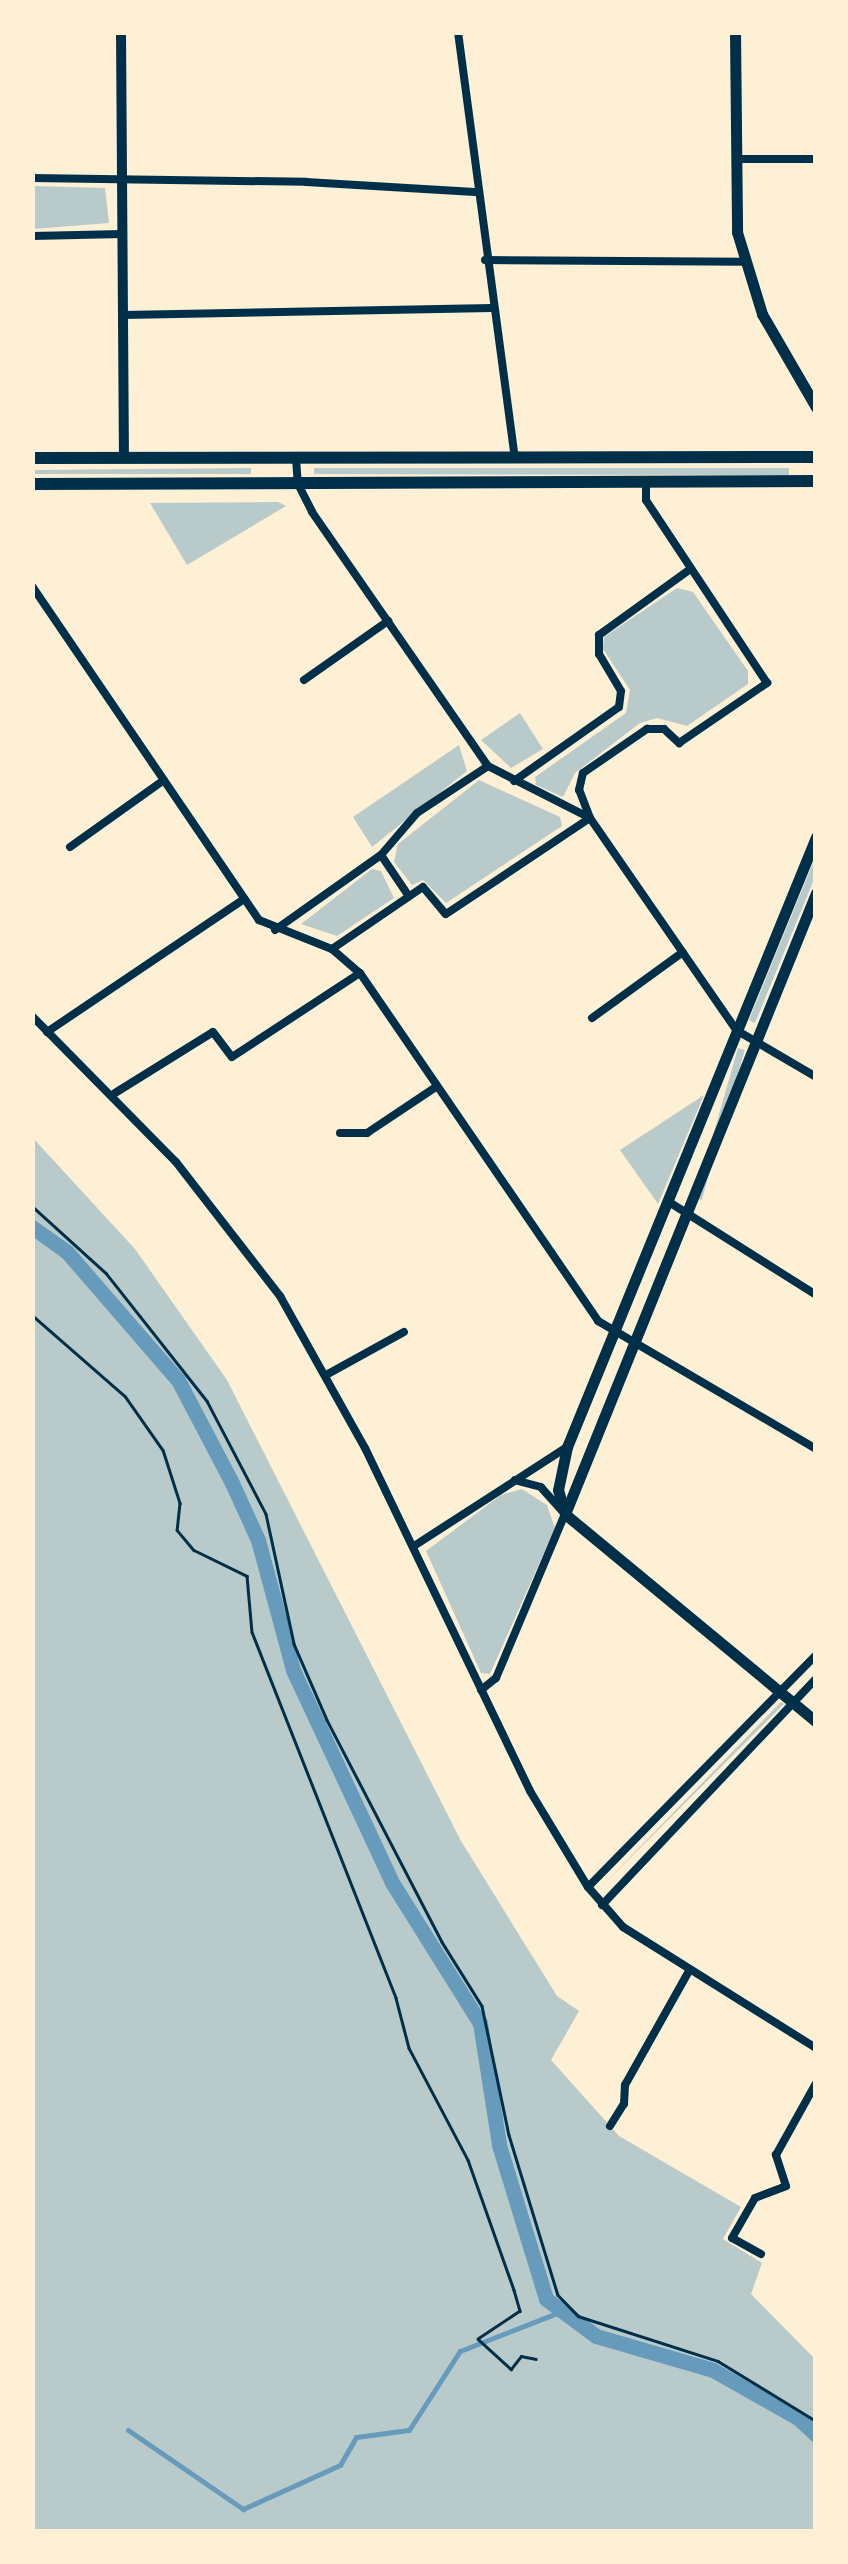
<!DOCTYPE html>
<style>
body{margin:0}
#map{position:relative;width:848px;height:2564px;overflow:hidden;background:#fdf0d5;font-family:"Work Sans",sans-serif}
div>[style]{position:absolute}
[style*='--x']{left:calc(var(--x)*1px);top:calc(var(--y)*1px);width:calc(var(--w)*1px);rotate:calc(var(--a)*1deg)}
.green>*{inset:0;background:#b9caca;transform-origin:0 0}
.stream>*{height:5px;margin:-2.5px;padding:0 2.5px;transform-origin:2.5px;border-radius:2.5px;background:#669bbc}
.canal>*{height:15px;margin:-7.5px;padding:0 7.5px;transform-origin:7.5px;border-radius:7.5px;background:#669bbc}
.path>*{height:2.5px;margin:-1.25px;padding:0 1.25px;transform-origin:1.25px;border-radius:1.25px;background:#003049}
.minor>*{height:8px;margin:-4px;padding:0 4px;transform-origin:4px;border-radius:4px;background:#003049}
.tertiary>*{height:10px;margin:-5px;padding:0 5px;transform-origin:5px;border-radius:5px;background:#003049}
.secondary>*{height:11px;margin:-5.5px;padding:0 5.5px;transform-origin:5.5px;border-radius:5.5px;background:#003049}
.primary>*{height:12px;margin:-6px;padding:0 6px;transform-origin:6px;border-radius:6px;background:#003049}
span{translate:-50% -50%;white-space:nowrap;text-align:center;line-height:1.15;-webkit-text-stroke:8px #fdf0d5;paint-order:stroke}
.frame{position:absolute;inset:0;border:35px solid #fdf0d5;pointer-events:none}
</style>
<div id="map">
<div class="green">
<div style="clip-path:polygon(33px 186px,105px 188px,109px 223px,33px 229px)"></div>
<div style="clip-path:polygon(251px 468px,251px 474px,32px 474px,33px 470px)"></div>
<div style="clip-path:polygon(314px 468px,789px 468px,789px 475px,314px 474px)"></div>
<div style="clip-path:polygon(278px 502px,286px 506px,187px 565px,150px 503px)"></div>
<div style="clip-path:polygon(677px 588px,693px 592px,748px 671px,748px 684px,687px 726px,657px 718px,640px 723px,575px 773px,563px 797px,536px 785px,535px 777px,626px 713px,630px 690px,603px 649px,604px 637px)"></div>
<div style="clip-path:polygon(520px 713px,543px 749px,511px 768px,481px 740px)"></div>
<div style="clip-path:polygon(459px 745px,467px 771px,372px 847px,353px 817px)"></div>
<div style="clip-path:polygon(479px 780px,560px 817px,562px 826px,446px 903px,423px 880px,412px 885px,394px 862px,398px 844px)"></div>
<div style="clip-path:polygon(815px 858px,815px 877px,755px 1023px,749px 1020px)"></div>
<div style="clip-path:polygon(372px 869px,381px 871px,394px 898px,337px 936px,301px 924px)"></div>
<div style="left:738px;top:1048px;width:7px;height:156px;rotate:16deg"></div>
<div style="clip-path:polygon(704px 1095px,658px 1204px,620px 1150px)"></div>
<div style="clip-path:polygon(32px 1137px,135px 1249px,227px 1380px,461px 1841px,557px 1996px,579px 2011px,551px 2060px,619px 2136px,741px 2207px,723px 2239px,762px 2263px,751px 2294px,815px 2359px,815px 2531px,33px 2531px)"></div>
<div style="clip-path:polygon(522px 1489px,547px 1505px,555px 1528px,490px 1674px,481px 1673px,426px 1551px,501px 1495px)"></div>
<div style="clip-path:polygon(781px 1702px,784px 1704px,598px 1890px)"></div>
</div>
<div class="stream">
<div style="--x:128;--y:2430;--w:140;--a:34.5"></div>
<div style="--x:243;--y:2509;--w:107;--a:-24.4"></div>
<div style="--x:340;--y:2465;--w:32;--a:-60"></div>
<div style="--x:356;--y:2437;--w:53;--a:-7.5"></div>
<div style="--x:409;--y:2430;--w:94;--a:-57.2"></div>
<div style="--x:460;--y:2351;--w:104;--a:-21.4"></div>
</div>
<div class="canal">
<div style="--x:32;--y:1227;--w:43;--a:35.5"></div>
<div style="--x:67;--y:1252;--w:169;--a:49.1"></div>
<div style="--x:178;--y:1380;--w:116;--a:62.3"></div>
<div style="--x:232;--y:1483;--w:63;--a:65.5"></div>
<div style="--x:258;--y:1540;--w:135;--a:74.9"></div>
<div style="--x:293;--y:1670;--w:236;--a:65"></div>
<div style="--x:393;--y:1884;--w:164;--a:58"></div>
<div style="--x:480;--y:2023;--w:123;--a:81.1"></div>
<div style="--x:499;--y:2145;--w:161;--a:73"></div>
<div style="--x:546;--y:2299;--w:62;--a:36.5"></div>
<div style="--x:596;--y:2336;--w:122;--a:16.2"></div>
<div style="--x:713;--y:2370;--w:98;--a:29.5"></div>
<div style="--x:798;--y:2418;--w:25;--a:43"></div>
</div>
<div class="path">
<div style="--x:32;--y:1206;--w:100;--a:42.2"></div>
<div style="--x:106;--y:1273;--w:163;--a:51.7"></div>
<div style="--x:207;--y:1401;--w:127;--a:62.4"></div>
<div style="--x:266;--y:1514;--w:133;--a:77.8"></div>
<div style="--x:294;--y:1644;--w:83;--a:66.5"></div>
<div style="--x:327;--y:1720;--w:250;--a:62.6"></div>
<div style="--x:442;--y:1942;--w:75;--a:58"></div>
<div style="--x:482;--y:2006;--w:132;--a:78.2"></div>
<div style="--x:509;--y:2135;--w:167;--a:73"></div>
<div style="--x:558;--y:2295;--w:29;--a:46"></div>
<div style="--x:578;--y:2316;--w:147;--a:17.8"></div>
<div style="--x:718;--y:2361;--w:115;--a:31.5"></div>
<div style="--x:32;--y:1315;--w:123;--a:41.1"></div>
<div style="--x:125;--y:1396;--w:66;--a:54.9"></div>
<div style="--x:163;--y:1450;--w:56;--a:72.2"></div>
<div style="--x:180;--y:1503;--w:27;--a:96"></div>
<div style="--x:177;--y:1530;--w:26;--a:50"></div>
<div style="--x:194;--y:1550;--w:59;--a:26.1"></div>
<div style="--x:247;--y:1576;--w:56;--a:84.9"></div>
<div style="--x:252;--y:1632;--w:393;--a:68.5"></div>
<div style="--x:396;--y:1998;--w:52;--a:75.4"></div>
<div style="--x:409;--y:2048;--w:127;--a:62.2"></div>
<div style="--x:468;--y:2160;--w:138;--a:70.5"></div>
<div style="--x:514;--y:2290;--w:22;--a:74"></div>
<div style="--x:520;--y:2311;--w:50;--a:146.3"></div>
<div style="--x:478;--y:2339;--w:45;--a:42.3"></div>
<div style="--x:511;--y:2369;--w:16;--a:-52"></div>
<div style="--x:521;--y:2356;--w:15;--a:11"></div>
</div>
<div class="minor">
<div style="--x:458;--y:32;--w:430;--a:82.4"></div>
<div style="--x:736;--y:159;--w:80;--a:0"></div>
<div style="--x:32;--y:178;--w:274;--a:0.8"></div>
<div style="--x:306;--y:182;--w:169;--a:3.4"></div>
<div style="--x:32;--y:236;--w:91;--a:-1.3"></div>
<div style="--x:485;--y:260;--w:259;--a:0.4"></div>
<div style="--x:124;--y:315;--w:368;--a:-1.1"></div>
<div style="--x:296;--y:458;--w:26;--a:86"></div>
<div style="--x:298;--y:484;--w:31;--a:63"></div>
<div style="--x:312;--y:512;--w:309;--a:55.3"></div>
<div style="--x:488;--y:766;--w:114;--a:27"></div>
<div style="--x:590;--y:818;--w:257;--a:55.4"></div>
<div style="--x:736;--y:1030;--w:93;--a:30.4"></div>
<div style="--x:32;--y:586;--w:404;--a:55.8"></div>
<div style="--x:259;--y:920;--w:79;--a:21.7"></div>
<div style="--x:332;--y:949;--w:37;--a:41"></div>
<div style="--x:360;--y:973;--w:422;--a:55.6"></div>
<div style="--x:598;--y:1321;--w:253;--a:30.4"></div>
<div style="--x:304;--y:680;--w:103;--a:-35.1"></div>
<div style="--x:514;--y:781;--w:128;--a:-35.2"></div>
<div style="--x:619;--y:707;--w:16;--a:-83"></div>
<div style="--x:621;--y:691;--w:43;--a:-120.7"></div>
<div style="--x:599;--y:654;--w:19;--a:-90"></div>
<div style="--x:599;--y:635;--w:111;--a:-35.8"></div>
<div style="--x:590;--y:818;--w:30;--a:-111"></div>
<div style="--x:579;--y:790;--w:17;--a:-77"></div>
<div style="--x:583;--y:773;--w:78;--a:-34.5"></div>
<div style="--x:647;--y:729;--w:17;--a:0"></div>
<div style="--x:664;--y:729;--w:21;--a:43"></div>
<div style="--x:679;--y:743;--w:107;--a:-34.3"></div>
<div style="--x:767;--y:683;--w:219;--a:-123.5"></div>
<div style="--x:646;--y:500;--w:17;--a:-90"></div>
<div style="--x:70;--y:847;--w:115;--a:-35.5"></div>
<div style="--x:381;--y:855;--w:48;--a:56"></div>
<div style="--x:275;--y:930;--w:130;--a:-35.3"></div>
<div style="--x:381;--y:855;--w:55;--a:-49.4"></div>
<div style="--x:417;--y:813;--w:85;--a:-33.5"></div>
<div style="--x:332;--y:949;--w:110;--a:-34.3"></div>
<div style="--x:423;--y:887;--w:35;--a:50"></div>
<div style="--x:446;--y:914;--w:173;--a:-33.7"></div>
<div style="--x:32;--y:1016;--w:205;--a:45.4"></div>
<div style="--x:176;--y:1162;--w:170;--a:52.2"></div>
<div style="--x:280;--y:1296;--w:174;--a:60.8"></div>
<div style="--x:365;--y:1448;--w:381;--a:64.3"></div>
<div style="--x:530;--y:1791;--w:112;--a:58.9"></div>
<div style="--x:588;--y:1887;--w:53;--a:48.8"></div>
<div style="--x:623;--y:1927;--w:228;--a:32.1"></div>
<div style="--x:592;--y:1018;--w:112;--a:-36"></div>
<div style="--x:47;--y:1032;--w:238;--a:-34"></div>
<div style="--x:115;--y:1093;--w:115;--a:-31.9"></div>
<div style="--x:213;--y:1032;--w:31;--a:53"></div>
<div style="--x:232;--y:1057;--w:153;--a:-33.3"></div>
<div style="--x:340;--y:1133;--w:27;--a:0"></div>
<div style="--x:367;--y:1133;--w:83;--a:-33.7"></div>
<div style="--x:669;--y:1202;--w:174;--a:32.3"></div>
<div style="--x:326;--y:1375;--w:89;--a:-28.9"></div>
<div style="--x:414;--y:1546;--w:182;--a:-32.9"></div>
<div style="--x:481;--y:1690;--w:19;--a:-39"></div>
<div style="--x:496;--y:1678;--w:178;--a:-67.2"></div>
<div style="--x:565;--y:1514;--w:36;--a:-132"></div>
<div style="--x:541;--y:1487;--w:27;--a:-165"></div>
<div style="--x:588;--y:1887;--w:325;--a:-45.5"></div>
<div style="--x:602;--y:1905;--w:311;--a:-46.6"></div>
<div style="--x:610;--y:2126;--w:26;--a:-58"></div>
<div style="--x:624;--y:2104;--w:19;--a:-87"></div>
<div style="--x:625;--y:2085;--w:131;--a:-60.7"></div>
<div style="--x:761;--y:2254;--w:33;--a:-151"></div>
<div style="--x:732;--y:2238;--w:46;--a:-60.1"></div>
<div style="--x:755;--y:2198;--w:33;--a:-21"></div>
<div style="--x:786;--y:2186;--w:33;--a:-108"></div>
<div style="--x:776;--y:2155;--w:82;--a:-60.9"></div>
</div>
<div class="tertiary">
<div style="--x:121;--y:32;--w:425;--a:89.6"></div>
</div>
<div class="secondary">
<div style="--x:735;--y:32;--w:200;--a:89.4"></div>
<div style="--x:737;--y:232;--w:86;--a:73"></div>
<div style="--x:762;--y:314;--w:108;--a:59.9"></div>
<div style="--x:565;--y:1514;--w:25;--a:-106"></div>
<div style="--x:558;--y:1490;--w:44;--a:-78.2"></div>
<div style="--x:567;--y:1447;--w:659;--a:-67.79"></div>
<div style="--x:565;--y:1514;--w:670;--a:-67.99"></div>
<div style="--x:565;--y:1514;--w:326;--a:39.6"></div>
</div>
<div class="primary">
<div style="--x:32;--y:458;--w:784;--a:-0.07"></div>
<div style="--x:32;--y:484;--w:784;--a:-0.22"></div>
</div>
<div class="frame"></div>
</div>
